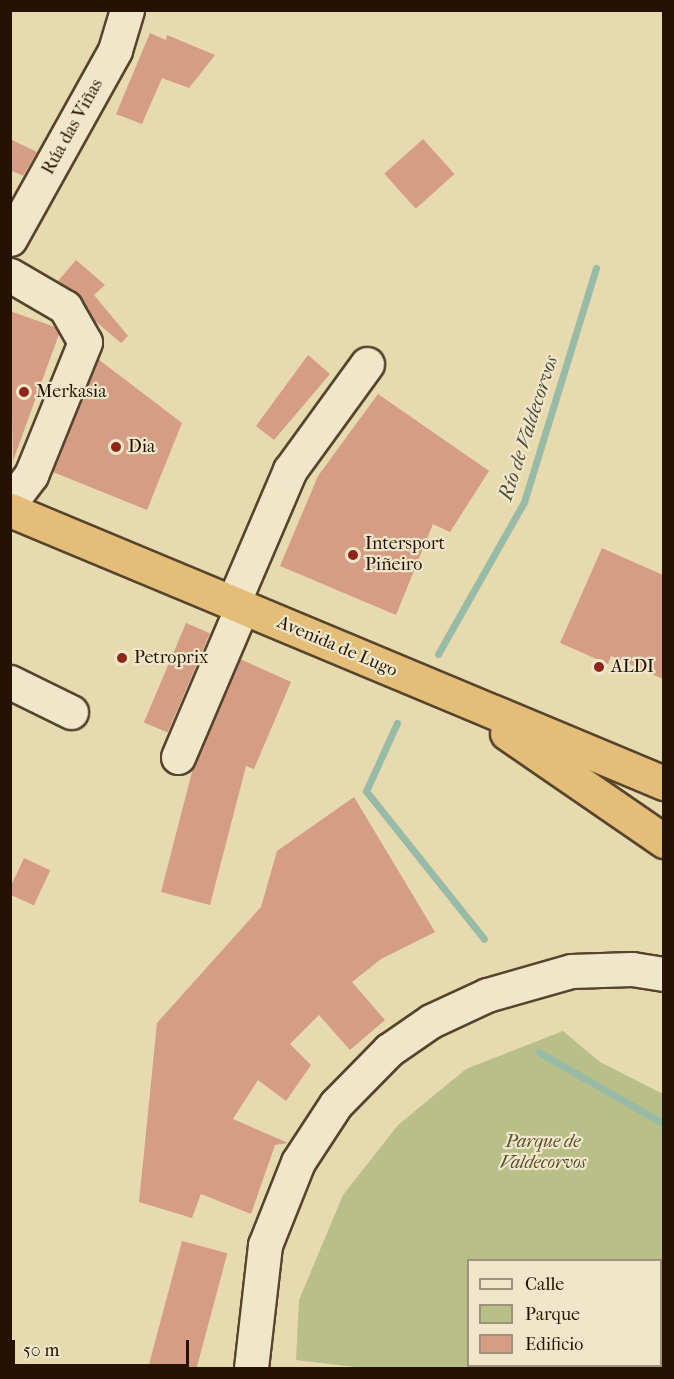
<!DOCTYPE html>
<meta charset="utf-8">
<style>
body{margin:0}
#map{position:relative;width:674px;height:1379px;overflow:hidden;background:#e8daaf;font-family:"IM FELL French Canon",serif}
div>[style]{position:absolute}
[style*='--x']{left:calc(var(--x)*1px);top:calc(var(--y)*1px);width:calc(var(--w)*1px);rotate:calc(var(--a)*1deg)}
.green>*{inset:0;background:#b8bf89}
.stream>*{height:7px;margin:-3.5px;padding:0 3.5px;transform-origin:3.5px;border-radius:3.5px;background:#98bba8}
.building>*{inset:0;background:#d49d84;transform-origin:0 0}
.roads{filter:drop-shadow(2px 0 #56442c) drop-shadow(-2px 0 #56442c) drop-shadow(0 2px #56442c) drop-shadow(0 -2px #56442c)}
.minor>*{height:33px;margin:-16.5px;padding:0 16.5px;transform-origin:16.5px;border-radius:16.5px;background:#f0e7cb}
.highway>*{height:33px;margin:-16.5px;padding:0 16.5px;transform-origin:16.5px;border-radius:16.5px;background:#e4bd78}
.dots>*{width:16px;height:16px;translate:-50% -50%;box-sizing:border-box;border:3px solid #f0e7cb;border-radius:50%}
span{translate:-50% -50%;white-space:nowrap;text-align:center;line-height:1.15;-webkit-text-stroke:4.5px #f0e7cb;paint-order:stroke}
.street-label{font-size:18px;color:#261200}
.poi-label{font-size:18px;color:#261200}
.left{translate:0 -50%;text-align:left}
.park-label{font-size:18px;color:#594f30;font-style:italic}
.water-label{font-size:20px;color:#4e4d3b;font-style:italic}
.frame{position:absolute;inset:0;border:12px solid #261200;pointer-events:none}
.legend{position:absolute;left:467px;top:1259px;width:195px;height:108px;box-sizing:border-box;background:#f0e7cb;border:2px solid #9f927a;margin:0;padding:8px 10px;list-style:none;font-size:18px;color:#261200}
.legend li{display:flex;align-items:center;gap:12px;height:30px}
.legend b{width:30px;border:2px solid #9f927a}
.scale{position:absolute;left:12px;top:1340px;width:177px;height:27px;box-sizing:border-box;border:3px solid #261200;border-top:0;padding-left:8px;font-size:18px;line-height:21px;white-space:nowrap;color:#261200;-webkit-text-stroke:4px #f0e7cb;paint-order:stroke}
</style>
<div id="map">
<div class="green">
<div style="clip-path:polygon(evenodd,563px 1031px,600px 1062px,663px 1094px,663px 1368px,363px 1368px,296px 1360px,299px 1300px,343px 1195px,398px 1125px,466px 1069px,563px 1031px,468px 1260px,660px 1260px,660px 1366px,468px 1366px,468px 1260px)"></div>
</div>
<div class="stream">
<div style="--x:438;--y:654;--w:175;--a:-60.5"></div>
<div style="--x:524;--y:502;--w:245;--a:-72.9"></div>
<div style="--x:397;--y:723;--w:75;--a:114.5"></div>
<div style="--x:366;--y:791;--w:189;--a:51.4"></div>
<div style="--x:539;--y:1052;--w:144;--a:29.9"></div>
</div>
<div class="building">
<div style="clip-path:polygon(150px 33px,166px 40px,167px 35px,215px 55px,189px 88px,162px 78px,142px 124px,116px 114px)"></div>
<div style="clip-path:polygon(10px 139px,37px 152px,23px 176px,10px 170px)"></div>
<div style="left:423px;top:139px;width:47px;height:52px;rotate:48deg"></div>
<div style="clip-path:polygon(76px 260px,105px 285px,94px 295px,128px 336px,121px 343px,94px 320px,75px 291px,58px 281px)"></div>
<div style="clip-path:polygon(10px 311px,55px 327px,59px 334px,13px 461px)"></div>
<div style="clip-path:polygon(308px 355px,330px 374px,274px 440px,256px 426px)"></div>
<div style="clip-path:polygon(98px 359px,182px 423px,147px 510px,53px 472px)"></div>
<div style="clip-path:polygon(378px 394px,489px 471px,450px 532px,433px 524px,396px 615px,280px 566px,318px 476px)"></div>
<div style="clip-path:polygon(602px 548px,663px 575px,663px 679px,611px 656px,608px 664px,560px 643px)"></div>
<div style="left:186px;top:623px;width:26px;height:108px;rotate:23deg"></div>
<div style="clip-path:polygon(240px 659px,291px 682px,254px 769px,246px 766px,210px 905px,161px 892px,193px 768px)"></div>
<div style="clip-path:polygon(354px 797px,435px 932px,381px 959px,352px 982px,385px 1020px,350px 1050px,319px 1015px,290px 1044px,311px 1065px,286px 1101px,258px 1080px,233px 1119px,288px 1143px,275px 1145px,251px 1214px,201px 1194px,192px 1218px,139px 1202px,157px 1023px,261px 907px,277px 851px)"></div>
<div style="left:24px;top:858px;width:29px;height:39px;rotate:25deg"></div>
<div style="left:182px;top:1241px;width:47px;height:127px;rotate:15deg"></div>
</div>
<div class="roads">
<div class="minor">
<div style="--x:10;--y:239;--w:216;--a:-60.9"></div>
<div style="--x:115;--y:50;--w:42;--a:-73.3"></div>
<div style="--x:10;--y:275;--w:64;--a:30.2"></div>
<div style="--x:65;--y:307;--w:40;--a:60.3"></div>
<div style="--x:85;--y:342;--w:144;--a:112.1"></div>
<div style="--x:31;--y:475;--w:35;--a:127"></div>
<div style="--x:233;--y:603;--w:145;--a:-66.8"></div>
<div style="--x:290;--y:470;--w:131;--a:-54"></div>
<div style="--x:10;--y:682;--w:68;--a:26.2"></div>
<div style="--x:178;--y:757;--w:163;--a:-66.9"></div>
<div style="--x:251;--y:1368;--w:124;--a:-83.5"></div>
<div style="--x:265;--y:1245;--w:89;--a:-68.3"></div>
<div style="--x:298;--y:1162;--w:69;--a:-56.8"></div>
<div style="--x:336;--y:1104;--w:76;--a:-45.5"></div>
<div style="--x:389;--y:1050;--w:51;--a:-34.6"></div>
<div style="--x:431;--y:1021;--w:62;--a:-24.9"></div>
<div style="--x:487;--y:995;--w:87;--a:-15.9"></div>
<div style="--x:571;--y:971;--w:61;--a:-1.9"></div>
<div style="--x:632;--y:969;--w:32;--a:9"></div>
</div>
<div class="highway">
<div style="--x:10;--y:510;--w:709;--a:22.66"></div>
<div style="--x:507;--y:733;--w:191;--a:34.5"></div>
</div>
</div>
<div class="dots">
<div style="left:24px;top:392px;background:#8f2418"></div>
<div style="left:116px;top:447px;background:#8f2418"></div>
<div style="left:353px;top:555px;background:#8f2418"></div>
<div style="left:122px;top:658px;background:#8f2418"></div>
<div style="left:599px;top:667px;background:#8f2418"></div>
</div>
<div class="street-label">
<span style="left:73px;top:127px;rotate:-61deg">Rúa das Viñas</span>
<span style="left:337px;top:647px;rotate:23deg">Avenida de Lugo</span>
</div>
<div class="poi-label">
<span class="left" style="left:36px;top:392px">Merkasia</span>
<span class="left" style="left:128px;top:447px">Dia</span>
<span class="left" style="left:365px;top:555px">Intersport<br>Piñeiro</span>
<span class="left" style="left:134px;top:658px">Petroprix</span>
<span class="left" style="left:611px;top:667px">ALDI</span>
</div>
<div class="park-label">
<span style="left:543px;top:1153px">Parque de<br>Valdecorvos</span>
</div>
<div class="water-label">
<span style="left:528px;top:428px;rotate:-72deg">Río de Valdecorvos</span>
</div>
<div class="frame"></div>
<ul class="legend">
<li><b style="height:8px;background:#f0e7cb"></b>Calle</li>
<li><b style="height:16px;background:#b8bf89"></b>Parque</li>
<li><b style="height:16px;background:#d49d84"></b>Edificio</li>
</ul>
<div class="scale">50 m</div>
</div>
